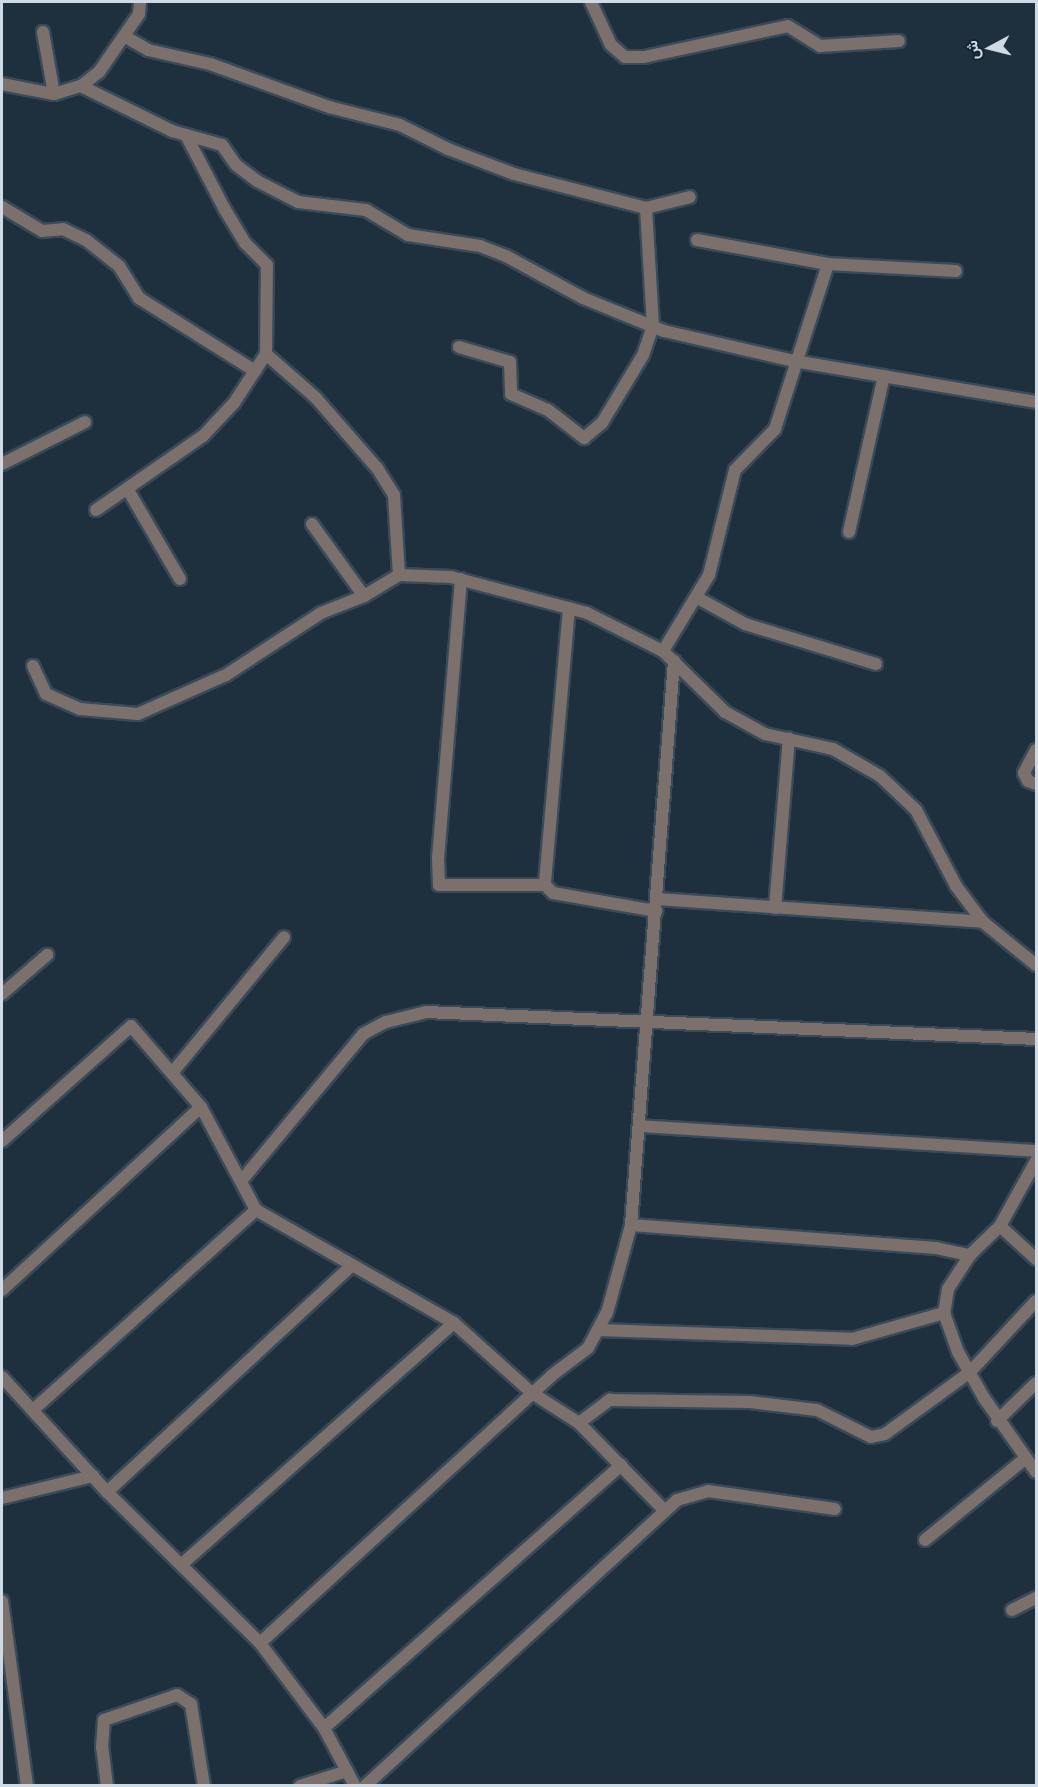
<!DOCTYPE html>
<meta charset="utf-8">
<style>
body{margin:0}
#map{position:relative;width:1038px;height:1787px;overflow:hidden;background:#1e2f3e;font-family:"IBM Plex Sans",Vazirmatn,sans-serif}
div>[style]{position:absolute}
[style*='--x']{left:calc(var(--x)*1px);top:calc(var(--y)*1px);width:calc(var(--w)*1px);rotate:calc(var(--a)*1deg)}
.roads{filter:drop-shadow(2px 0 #3a4a59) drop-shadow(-2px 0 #3a4a59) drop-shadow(0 2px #3a4a59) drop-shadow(0 -2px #3a4a59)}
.minor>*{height:12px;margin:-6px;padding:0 6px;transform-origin:6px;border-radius:6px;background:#7c706d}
.tertiary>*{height:12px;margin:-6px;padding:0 6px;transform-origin:6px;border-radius:6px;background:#7c706d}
span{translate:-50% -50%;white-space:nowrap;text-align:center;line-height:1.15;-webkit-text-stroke:4.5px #152533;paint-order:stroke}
.frame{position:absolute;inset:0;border:3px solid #d0dae4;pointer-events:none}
.north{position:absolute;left:960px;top:18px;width:60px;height:60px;-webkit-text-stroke:4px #152533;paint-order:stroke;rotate:263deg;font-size:16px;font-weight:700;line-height:24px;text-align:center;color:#d0dae4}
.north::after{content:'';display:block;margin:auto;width:21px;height:27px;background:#d0dae4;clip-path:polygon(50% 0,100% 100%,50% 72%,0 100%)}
</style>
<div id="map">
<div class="roads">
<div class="minor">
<div style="--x:591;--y:2;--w:47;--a:65.1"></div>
<div style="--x:611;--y:45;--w:18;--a:41"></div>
<div style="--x:625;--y:57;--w:19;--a:0"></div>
<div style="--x:644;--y:57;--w:147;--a:-12.1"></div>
<div style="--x:788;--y:26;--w:38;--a:32"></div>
<div style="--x:820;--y:46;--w:79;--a:-3.6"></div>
<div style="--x:43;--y:32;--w:63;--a:79.9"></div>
<div style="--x:124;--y:36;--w:28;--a:30"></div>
<div style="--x:148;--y:50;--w:64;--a:12.7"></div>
<div style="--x:210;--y:64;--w:127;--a:19.9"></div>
<div style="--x:329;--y:107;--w:73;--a:14.2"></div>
<div style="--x:400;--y:125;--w:54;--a:26.6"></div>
<div style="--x:448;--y:149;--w:71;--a:20.7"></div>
<div style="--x:514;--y:174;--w:136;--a:14.4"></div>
<div style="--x:646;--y:208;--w:45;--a:-14"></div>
<div style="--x:2;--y:207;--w:47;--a:31"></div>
<div style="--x:42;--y:231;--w:21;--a:-5"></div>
<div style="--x:63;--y:229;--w:25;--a:26"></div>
<div style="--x:86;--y:240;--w:42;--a:38.2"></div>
<div style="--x:119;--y:266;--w:38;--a:58"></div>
<div style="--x:139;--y:298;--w:137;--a:32.2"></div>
<div style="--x:697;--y:240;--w:133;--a:10.4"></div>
<div style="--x:828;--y:264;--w:128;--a:3.1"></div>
<div style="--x:459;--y:347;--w:53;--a:16.4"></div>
<div style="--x:510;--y:362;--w:32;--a:88"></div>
<div style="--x:511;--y:394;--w:40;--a:23.4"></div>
<div style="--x:548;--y:410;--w:46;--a:37.9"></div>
<div style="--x:584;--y:438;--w:23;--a:-40"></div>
<div style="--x:602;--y:423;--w:79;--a:-58.9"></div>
<div style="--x:643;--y:355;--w:31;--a:-71"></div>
<div style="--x:653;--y:326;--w:118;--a:-93.4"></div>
<div style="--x:2;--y:464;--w:93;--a:-26.8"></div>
<div style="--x:128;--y:490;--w:103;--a:59.7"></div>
<div style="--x:96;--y:510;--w:130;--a:-34.7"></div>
<div style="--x:203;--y:436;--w:45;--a:-46.8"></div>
<div style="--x:234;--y:403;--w:59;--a:-56.9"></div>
<div style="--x:266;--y:354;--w:89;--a:-89.4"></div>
<div style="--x:267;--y:265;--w:31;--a:-135"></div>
<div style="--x:245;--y:243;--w:41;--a:-121"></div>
<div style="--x:224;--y:208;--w:82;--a:-117.5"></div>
<div style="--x:312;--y:524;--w:89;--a:54.2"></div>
<div style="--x:849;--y:532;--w:160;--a:-77.4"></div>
<div style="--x:399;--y:575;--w:52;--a:2.2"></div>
<div style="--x:451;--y:577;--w:141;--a:14.8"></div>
<div style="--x:587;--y:613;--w:85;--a:26.6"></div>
<div style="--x:663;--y:651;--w:87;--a:44.5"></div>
<div style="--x:725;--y:712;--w:46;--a:28.8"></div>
<div style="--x:765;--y:734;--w:70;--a:12.4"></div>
<div style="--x:833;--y:749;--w:54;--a:29.9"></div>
<div style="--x:880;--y:776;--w:50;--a:43.4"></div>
<div style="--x:916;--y:810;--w:86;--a:62.2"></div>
<div style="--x:956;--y:886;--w:45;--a:53.1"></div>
<div style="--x:983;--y:922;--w:68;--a:39.1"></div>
<div style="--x:461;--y:579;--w:279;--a:94.7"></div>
<div style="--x:438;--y:857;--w:28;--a:88"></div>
<div style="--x:439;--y:885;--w:106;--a:0"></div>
<div style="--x:696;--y:597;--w:56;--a:28.9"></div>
<div style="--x:745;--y:624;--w:137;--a:17"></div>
<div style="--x:569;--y:608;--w:278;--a:95"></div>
<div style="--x:545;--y:885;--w:11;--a:45"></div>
<div style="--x:553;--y:893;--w:105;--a:9.9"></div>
<div style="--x:663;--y:651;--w:89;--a:-58.8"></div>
<div style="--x:709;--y:575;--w:108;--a:-76.1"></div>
<div style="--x:735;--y:470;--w:57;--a:-45.7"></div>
<div style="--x:775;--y:429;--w:173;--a:-72.2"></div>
<div style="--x:33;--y:666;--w:31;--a:65"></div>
<div style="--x:46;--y:694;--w:37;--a:24"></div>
<div style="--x:80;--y:709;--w:58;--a:4.9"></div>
<div style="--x:138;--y:714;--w:96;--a:-23.9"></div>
<div style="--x:226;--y:675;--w:113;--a:-33.1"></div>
<div style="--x:321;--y:613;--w:46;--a:-21.6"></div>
<div style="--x:364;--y:596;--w:41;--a:-31"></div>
<div style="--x:399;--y:575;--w:80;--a:-93.6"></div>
<div style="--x:394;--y:495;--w:32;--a:-122"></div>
<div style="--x:377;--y:468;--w:94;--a:-131.1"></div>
<div style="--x:315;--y:397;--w:65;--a:-138.7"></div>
<div style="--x:1036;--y:750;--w:26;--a:118"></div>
<div style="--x:1024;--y:773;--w:9;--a:63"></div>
<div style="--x:1028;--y:781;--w:9;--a:21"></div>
<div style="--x:657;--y:899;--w:327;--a:4"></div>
<div style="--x:775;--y:908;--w:170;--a:-85.3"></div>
<div style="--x:2;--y:994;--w:60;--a:-40.9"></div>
<div style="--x:172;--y:1073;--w:176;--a:-50.5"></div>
<div style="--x:639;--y:1126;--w:398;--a:3.6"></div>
<div style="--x:2;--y:1141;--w:173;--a:-41.7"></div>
<div style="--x:131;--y:1026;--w:107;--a:49.2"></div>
<div style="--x:201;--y:1107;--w:117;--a:61.9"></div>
<div style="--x:256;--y:1210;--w:228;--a:29.7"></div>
<div style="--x:454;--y:1323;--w:105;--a:41.9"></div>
<div style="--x:532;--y:1393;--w:56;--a:32.6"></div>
<div style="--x:579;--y:1423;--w:122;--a:45.7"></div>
<div style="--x:1036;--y:1161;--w:74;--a:119"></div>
<div style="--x:1000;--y:1226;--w:42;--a:136"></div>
<div style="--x:970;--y:1255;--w:40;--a:122.9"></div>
<div style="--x:948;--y:1289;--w:24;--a:99"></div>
<div style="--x:944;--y:1313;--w:41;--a:70.3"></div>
<div style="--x:958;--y:1352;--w:53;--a:60.5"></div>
<div style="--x:984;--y:1398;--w:90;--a:54.9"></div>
<div style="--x:242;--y:1180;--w:190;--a:-50.3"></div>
<div style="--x:363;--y:1034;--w:26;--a:-28"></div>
<div style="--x:386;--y:1022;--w:41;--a:-14"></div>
<div style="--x:426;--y:1012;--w:611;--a:2.53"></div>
<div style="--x:631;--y:1225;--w:306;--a:4.3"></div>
<div style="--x:936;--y:1248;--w:35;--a:12"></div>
<div style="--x:1000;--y:1226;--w:49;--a:42.5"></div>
<div style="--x:2;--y:1290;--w:270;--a:-42.6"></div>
<div style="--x:598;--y:1330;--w:254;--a:2"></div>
<div style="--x:852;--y:1339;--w:96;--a:-15.8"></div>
<div style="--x:2;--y:1377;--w:156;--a:47.6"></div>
<div style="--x:107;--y:1492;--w:215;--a:44.6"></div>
<div style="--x:260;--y:1643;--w:106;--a:53"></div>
<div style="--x:324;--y:1728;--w:66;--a:61.9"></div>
<div style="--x:33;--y:1410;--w:300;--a:-41.9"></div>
<div style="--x:997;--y:1421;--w:54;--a:-44.3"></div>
<div style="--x:579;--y:1423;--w:39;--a:-37"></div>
<div style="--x:610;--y:1400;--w:140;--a:0.8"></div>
<div style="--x:750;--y:1402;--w:67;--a:6.8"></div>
<div style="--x:817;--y:1410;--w:60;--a:26.6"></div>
<div style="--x:871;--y:1437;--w:14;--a:-12"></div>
<div style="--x:885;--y:1434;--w:105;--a:-36.1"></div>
<div style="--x:970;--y:1372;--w:97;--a:-47.1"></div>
<div style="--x:107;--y:1492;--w:334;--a:-42.8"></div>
<div style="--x:2;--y:1498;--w:94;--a:-13.6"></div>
<div style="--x:925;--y:1540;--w:130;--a:-39.1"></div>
<div style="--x:181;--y:1565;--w:365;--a:-41.6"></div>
<div style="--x:2;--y:1601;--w:187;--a:82.3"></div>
<div style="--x:1012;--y:1610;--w:27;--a:-27"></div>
<div style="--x:260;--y:1643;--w:395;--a:-42.5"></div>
<div style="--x:551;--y:1376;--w:46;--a:-37.1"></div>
<div style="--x:588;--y:1348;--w:40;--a:-62"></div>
<div style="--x:607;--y:1313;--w:91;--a:-74.7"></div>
<div style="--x:631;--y:1225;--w:566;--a:-85.64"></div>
<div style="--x:324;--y:1728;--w:397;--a:-41.5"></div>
<div style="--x:107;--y:1786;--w:38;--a:-97"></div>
<div style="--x:102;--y:1748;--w:28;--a:-86"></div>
<div style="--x:104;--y:1720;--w:77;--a:-18.9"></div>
<div style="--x:177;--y:1695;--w:17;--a:33"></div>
<div style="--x:191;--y:1704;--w:83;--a:81"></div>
<div style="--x:300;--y:1786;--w:49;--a:-17.7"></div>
<div style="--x:365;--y:1786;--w:423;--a:-42.5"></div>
<div style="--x:677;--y:1500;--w:32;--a:-16"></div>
<div style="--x:708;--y:1491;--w:128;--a:8.1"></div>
</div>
<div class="tertiary">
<div style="--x:2;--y:84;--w:53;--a:10.9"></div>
<div style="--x:54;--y:94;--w:28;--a:-17"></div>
<div style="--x:81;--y:86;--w:23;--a:-38"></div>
<div style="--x:99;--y:72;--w:70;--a:-55.4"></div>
<div style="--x:139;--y:14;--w:12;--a:-85"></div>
<div style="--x:81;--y:86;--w:102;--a:26.3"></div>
<div style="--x:172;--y:131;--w:52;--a:15.6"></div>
<div style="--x:222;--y:145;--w:24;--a:55"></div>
<div style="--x:236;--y:165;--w:26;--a:37"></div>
<div style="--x:257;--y:181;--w:46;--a:27.1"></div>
<div style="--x:298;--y:202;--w:68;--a:6.7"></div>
<div style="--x:366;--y:210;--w:49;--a:30.8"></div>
<div style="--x:408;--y:235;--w:73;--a:8.7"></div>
<div style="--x:480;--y:246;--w:28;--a:21"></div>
<div style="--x:506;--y:256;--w:88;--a:28.6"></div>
<div style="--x:583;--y:298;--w:87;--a:22.2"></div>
<div style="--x:664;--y:331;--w:133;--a:13"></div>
<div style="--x:794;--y:361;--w:245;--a:9.6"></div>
</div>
</div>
<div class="frame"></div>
<div class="north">ش</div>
</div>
